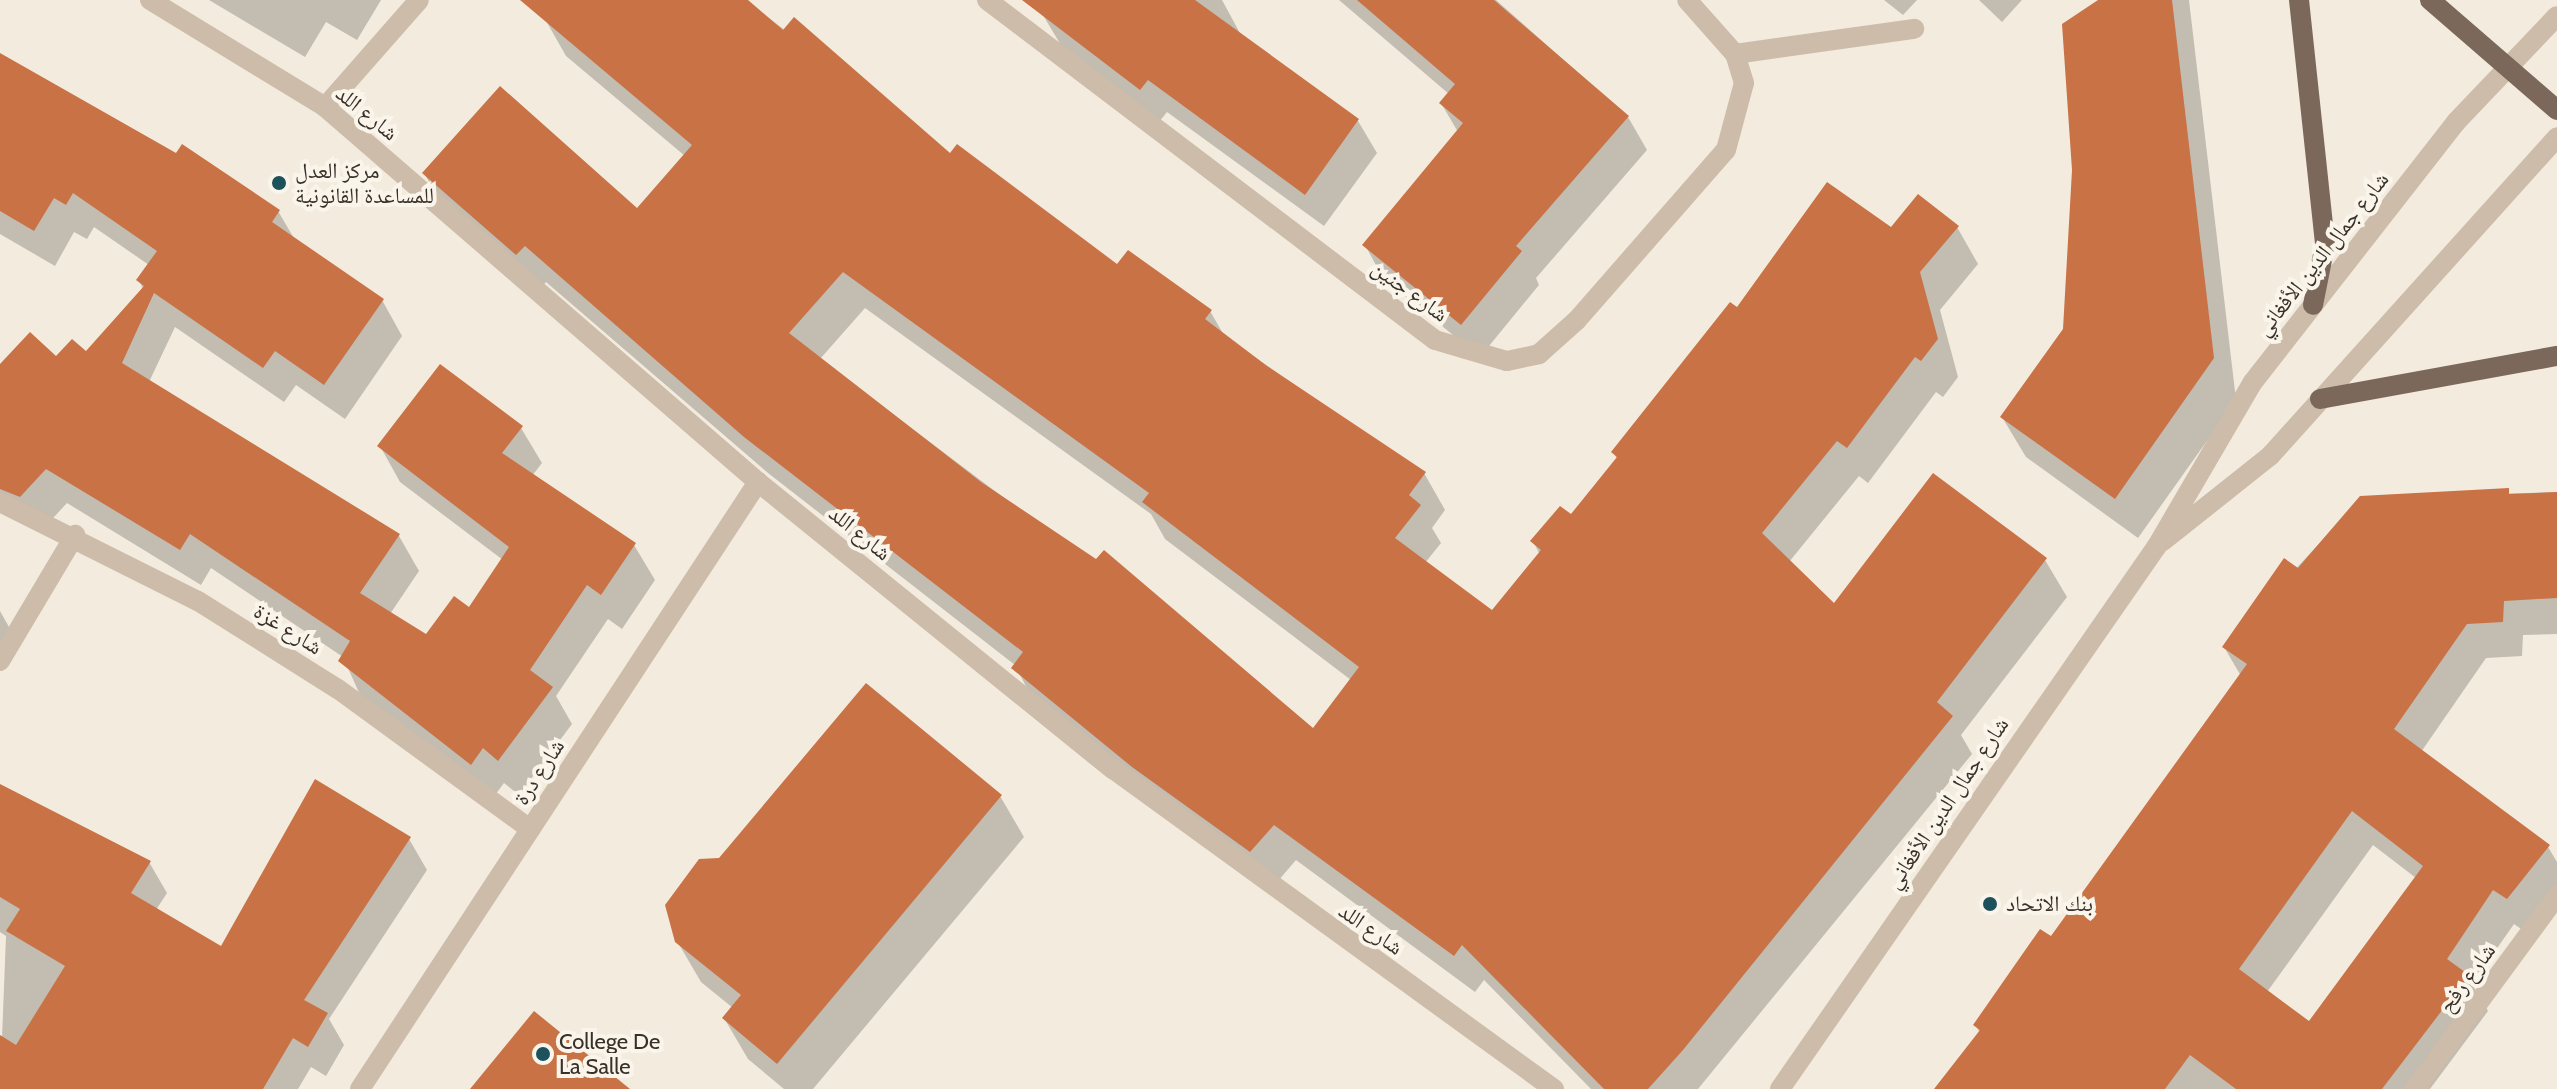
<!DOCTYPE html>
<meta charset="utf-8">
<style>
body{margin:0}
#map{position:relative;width:2557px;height:1089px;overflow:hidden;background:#f3ebde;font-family:Cabin,"Noto Naskh Arabic",sans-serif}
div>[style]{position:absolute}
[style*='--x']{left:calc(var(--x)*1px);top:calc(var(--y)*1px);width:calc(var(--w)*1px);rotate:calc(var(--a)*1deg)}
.shadow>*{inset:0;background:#0003}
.building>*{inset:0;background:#c97246}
.minor>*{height:20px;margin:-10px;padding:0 10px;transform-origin:10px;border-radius:10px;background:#ccbca9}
.major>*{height:20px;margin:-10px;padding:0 10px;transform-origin:10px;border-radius:10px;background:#7b685a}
.dots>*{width:22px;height:22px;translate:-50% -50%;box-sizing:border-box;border:4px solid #faf5ea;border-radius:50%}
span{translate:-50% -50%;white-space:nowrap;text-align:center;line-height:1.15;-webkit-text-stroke:8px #faf5ea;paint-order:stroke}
.street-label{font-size:22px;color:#393029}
.poi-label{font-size:22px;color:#393029}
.left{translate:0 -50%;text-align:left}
</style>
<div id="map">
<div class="shadow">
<div style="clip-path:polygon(209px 0,381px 0,357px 40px,326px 22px,305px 57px)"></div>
<div style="clip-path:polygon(evenodd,561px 0,745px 0,951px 156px,1118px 267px,1210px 311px,1225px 337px,1424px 473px,1445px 510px,1432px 528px,1441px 543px,1425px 563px,1493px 612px,1540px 555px,1533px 541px,1571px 517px,1618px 460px,1613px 452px,1737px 310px,1891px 230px,1957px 227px,1978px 264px,1940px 310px,1958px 377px,1943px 397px,1936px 392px,1868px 483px,1859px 476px,1789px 562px,1834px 606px,2045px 560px,2067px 597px,1961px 735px,1972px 754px,1698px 1089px,1591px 1089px,1484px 980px,1475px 992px,1296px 860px,1272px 888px,1035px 704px,1015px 665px,768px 473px,546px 282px,538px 291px,445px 210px,424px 173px,637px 211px,685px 156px,566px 56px,545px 19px,561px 0,865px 308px,1151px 514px,1165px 539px,1351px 680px,1313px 731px,820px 359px,865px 308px)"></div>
<div style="clip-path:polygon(1034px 0,1222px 0,1241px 35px,1358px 121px,1377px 153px,1324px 226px,1167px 112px,1159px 122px,1062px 47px)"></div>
<div style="clip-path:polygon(1339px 0,1496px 0,1628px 117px,1647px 150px,1536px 278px,1539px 285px,1480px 357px,1383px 278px,1365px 245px,1458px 132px,1441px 103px,1449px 94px)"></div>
<div style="clip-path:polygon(1884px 0,1917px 0,1903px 15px)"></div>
<div style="clip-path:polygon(1979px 0,2022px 0,2002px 22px)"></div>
<div style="clip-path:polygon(2102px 0,2189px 0,2236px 400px,2138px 538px,2026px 457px,2002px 417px,2065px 330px)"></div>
<div style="clip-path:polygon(0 55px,278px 211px,295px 240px,382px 300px,402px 336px,345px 419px,296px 385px,284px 402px,175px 327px,149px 382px,399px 536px,419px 571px,390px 614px,427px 636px,469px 610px,503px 560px,400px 482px,380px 446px,521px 428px,542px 463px,532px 476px,634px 545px,655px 580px,622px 629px,608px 619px,556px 696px,572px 724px,519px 795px,504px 783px,492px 799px,361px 697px,343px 657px,211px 568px,201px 585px,67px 503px,41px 531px,0 498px,0 367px,86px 354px,143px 289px,139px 280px,149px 265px,94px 227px,87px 239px,74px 232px,55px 266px,0 234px)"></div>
<div style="clip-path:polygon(evenodd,2557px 492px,2557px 634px,2523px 635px,2522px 656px,2486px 658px,2421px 752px,2548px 847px,2557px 862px,2557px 896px,2527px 933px,2514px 924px,2472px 984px,2488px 1011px,2430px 1089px,1936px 1089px,1980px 1033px,1975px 1025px,2052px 939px,2241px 676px,2224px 647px,2361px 498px,2557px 492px,2373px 845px,2416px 878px,2310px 1023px,2267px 992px,2373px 845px)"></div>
<div style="clip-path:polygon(0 611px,9px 627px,0 643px)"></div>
<div style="clip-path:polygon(0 786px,149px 862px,167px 893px,156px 910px,222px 948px,409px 839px,427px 870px,329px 1019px,344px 1045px,326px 1076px,311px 1067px,298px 1089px,0 1089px,6px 936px,0 932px)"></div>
<div style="clip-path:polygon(1000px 796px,1024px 837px,813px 1089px,784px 1089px,748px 1059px,724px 1018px,733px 1008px,701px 982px,677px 941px,720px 859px)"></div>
</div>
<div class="building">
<div style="clip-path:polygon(evenodd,520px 0,748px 0,783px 30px,794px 17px,950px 153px,957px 144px,1117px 264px,1128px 250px,1212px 310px,1205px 319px,1267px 366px,1426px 472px,1409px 495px,1421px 505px,1395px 538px,1492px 610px,1541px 550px,1530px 541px,1560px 506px,1571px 514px,1617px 457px,1611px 452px,1730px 302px,1737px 307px,1827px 182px,1891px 227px,1918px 194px,1959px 226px,1920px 272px,1938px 339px,1921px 361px,1915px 357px,1847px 448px,1837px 441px,1762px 533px,1834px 603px,1933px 473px,2047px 558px,1937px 702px,1953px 716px,1683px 1050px,1648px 1089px,1604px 1089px,1462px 945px,1454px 956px,1274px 825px,1250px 852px,1132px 767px,1011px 668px,1023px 652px,744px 437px,525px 246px,516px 255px,422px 173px,500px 86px,637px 208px,692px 145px,520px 0,843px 272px,1149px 493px,1142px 502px,1359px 667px,1313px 728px,1104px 550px,1096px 559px,981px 482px,789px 333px,843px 272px)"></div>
<div style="clip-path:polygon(1022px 0,1195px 0,1359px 119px,1305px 195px,1148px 80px,1140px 90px)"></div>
<div style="clip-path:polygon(1357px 0,1494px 0,1629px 116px,1516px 246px,1522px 251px,1461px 325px,1362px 245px,1463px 123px,1439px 103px,1455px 84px)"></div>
<div style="clip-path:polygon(2098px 0,2172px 0,2214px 358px,2115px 499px,2000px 417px,2063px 329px,2072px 170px,2062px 24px)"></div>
<div style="clip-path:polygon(0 53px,176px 153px,182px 144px,280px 210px,272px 222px,384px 299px,324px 385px,275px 351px,263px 368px,154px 293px,122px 363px,400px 534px,360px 593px,426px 634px,454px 596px,469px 607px,509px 547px,377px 446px,440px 364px,523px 426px,502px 453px,636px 543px,601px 595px,587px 585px,530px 670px,553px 687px,498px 761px,483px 748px,471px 765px,338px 661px,350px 641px,190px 534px,180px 550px,46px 469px,20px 497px,0 489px,0 364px,30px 332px,56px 356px,72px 339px,86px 351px,144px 286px,136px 280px,157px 251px,73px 193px,66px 205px,54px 198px,34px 231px,0 211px)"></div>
<div style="clip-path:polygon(evenodd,2509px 488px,2509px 494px,2557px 492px,2557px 598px,2504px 601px,2503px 622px,2467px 624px,2394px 729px,2550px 845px,2507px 899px,2493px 890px,2447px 959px,2469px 975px,2382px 1089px,2236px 1089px,2190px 1055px,2165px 1089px,1934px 1089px,1980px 1030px,1973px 1025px,2040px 929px,2051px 936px,2247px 664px,2222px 647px,2284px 558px,2298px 568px,2360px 496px,2509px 488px,2352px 811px,2423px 866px,2309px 1021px,2239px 969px,2352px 811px)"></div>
<div style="clip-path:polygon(866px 683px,1002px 795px,777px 1064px,722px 1018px,741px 995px,675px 942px,665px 905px,699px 859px,719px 858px)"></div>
<div style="clip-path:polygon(315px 779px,411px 837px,304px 1000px,328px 1013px,308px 1047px,293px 1038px,263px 1089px,0 1089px,0 1035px,16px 1045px,65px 966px,6px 931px,20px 909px,0 897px,0 784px,151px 861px,131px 893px,221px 946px)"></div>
<div style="clip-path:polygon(534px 1011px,630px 1089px,470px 1089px)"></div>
</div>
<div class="minor">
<div style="--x:150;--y:0;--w:205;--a:31.4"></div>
<div style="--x:325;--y:107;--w:573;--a:40.89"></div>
<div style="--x:758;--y:482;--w:457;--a:39"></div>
<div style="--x:1113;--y:769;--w:545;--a:35.97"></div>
<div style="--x:987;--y:0;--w:562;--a:37.2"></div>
<div style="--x:1435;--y:340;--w:75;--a:16.3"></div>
<div style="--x:1507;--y:361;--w:33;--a:-12"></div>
<div style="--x:1539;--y:354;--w:51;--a:-41.8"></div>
<div style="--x:1577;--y:320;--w:226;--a:-48.8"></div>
<div style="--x:1726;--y:150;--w:69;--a:-75"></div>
<div style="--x:1744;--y:83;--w:30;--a:-107"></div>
<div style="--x:1735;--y:54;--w:72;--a:-131.6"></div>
<div style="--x:1735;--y:54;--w:181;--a:-8"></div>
<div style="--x:325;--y:107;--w:142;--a:-48.7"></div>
<div style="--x:0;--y:502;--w:221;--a:26.6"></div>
<div style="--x:198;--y:601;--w:165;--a:32.2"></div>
<div style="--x:338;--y:689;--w:238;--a:36.1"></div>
<div style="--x:2163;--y:541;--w:137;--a:-38.5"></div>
<div style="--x:2270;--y:456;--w:429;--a:-48"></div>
<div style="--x:0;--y:661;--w:147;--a:-59.2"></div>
<div style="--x:360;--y:1089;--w:726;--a:-56.75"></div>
<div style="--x:1780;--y:1089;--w:661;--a:-55.23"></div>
<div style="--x:2157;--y:546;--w:190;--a:-59.7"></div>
<div style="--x:2253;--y:382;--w:330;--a:-52"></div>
<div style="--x:2456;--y:122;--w:146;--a:-46.4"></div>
<div style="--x:2415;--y:1089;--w:240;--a:-53.7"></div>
</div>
<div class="major">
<div style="--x:2299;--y:0;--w:246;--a:83.9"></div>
<div style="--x:2325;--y:245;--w:61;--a:101.3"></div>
<div style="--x:2430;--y:0;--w:168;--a:40.9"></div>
<div style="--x:2320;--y:399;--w:241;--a:-10.3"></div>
</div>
<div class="dots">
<div style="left:279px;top:183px;background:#1d525c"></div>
<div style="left:1990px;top:904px;background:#1d525c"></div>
<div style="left:543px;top:1054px;background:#1d525c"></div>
</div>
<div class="street-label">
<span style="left:367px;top:113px;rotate:39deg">شارع اللد</span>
<span style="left:2322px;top:254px;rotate:-52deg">شارع جمال الدين الأفغاني</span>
<span style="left:1410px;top:291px;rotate:36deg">شارع جنين</span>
<span style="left:860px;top:533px;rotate:39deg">شارع اللد</span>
<span style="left:288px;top:629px;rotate:32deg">شارع غزة</span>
<span style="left:539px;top:772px;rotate:-57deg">شارع درة</span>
<span style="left:1947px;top:803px;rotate:-56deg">شارع جمال الدين الأفغاني</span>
<span style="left:1371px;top:929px;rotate:35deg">شارع اللد</span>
<span style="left:2467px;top:978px;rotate:-54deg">شارع رفح</span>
</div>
<div class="poi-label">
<span class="left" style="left:295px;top:183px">مركز العدل<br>للمساعدة القانونية</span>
<span class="left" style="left:2006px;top:904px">بنك الاتحاد</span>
<span class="left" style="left:559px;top:1054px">College De<br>La Salle</span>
</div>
</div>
